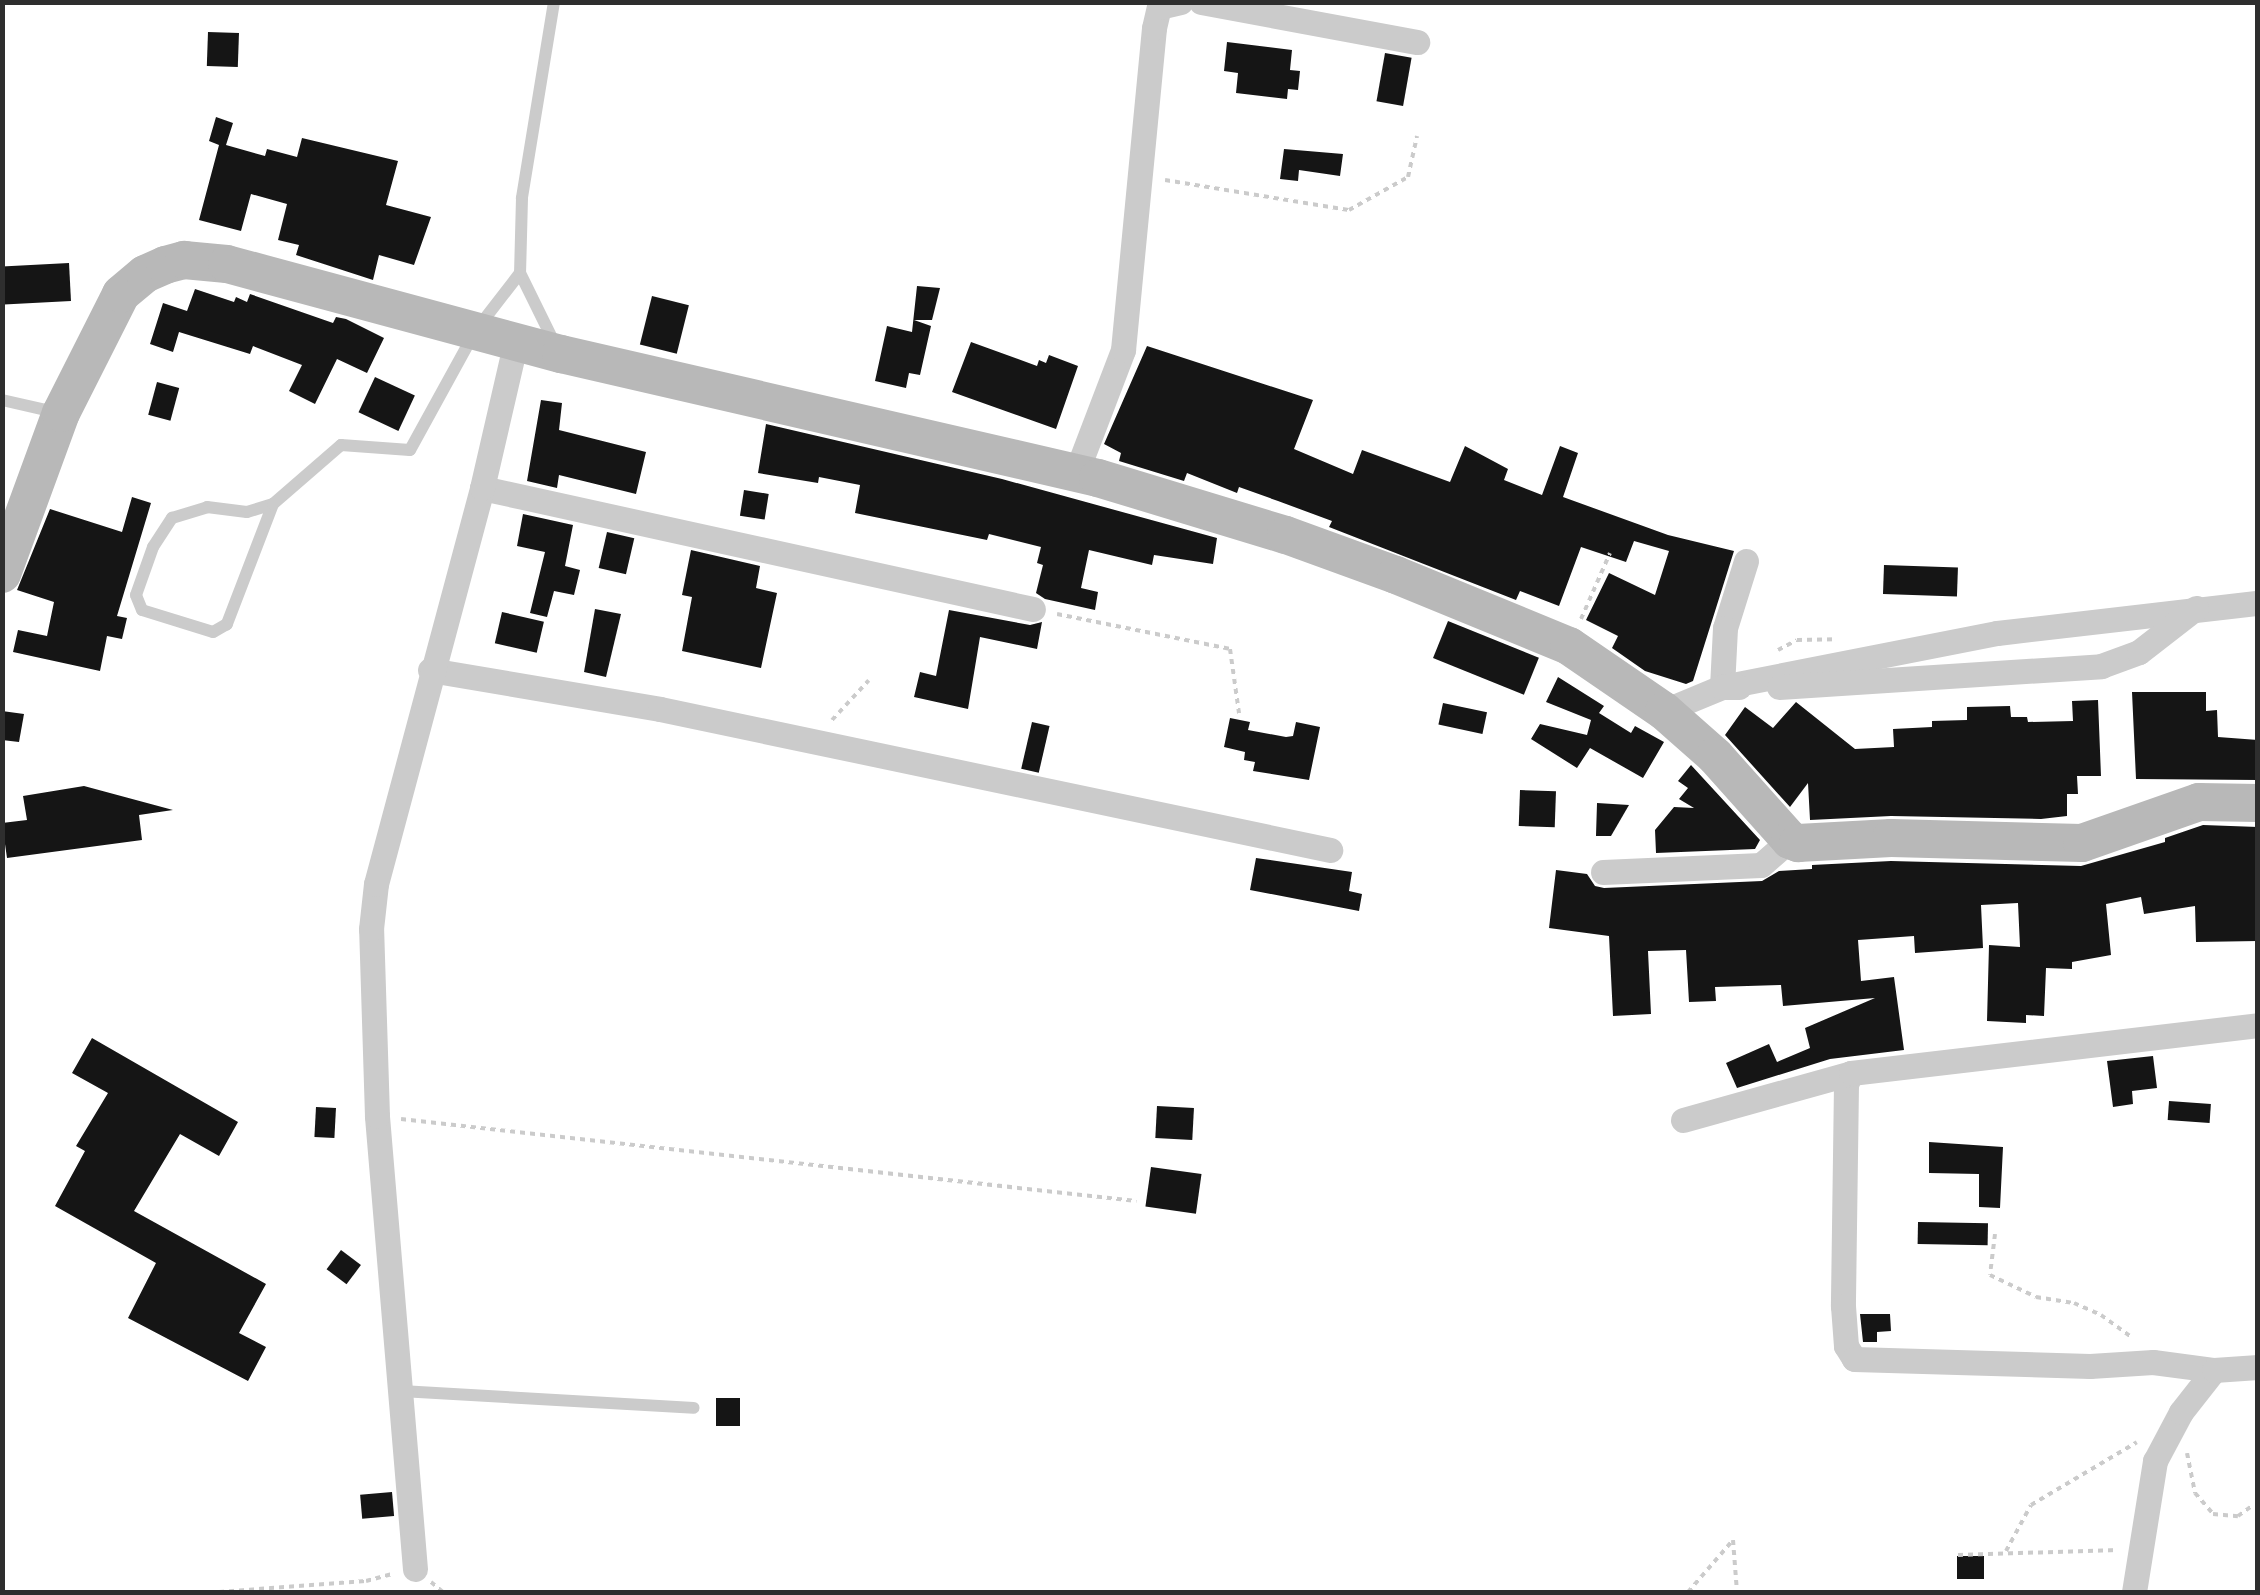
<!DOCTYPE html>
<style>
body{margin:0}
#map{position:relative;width:2260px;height:1595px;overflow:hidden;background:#fff;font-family:Lato,sans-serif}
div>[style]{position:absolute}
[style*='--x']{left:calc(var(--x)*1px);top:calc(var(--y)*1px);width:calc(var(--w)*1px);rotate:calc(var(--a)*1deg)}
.building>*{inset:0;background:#151515;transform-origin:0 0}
.path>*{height:4px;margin-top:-2px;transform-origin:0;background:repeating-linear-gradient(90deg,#cbcbcb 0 5px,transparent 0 10px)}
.lane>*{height:12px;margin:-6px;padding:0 6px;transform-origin:6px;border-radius:6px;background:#cbcbcb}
.street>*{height:25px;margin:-12.5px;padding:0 12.5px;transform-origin:12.5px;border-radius:12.5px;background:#cbcbcb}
.secondary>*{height:38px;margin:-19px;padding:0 19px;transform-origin:19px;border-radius:19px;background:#b8b8b8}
span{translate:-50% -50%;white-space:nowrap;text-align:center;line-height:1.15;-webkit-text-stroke:10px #fff;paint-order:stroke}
.frame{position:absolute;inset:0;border:5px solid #2e2e2e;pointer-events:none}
</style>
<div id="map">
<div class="building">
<div style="left:208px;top:32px;width:31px;height:34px;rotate:2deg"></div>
<div style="clip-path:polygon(1227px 42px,1292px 50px,1290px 70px,1300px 71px,1298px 90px,1288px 89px,1287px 99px,1236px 93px,1238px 73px,1224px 71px)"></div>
<div style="left:1385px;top:53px;width:27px;height:49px;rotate:10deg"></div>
<div style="clip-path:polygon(216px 117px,233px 123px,226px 145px,265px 156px,267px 149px,297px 157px,302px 138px,398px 161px,386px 205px,431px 217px,414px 265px,379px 255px,373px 280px,296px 255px,299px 245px,278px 240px,287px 204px,251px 194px,241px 231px,199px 220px,219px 145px,209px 141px)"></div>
<div style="clip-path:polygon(1284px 149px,1343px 154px,1340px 176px,1299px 170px,1298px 181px,1280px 179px)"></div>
<div style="left:69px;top:263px;width:38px;height:67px;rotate:87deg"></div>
<div style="clip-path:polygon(917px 286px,940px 288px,932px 320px,914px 320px,931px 326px,920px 375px,909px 373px,906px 388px,875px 381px,887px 326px,912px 332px)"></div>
<div style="clip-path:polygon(195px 289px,234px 302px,236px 297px,247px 302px,250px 294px,333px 323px,336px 317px,346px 319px,384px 338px,367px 373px,337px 359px,315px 404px,289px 391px,302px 365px,253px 346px,250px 354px,179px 332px,173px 352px,150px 344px,163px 303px,187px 311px)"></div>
<div style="left:652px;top:296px;width:38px;height:50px;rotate:14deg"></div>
<div style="clip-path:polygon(971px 342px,1037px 366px,1039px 360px,1046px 363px,1049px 355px,1078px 366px,1056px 429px,952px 392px)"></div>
<div style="clip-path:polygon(1147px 346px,1313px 400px,1294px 449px,1353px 474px,1362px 450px,1450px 482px,1465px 446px,1508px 469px,1504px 480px,1542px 495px,1560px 446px,1578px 453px,1563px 497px,1668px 535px,1734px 551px,1693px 681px,1686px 684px,1645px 671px,1612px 648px,1618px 636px,1586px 620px,1609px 573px,1655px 595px,1669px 551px,1634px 541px,1626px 562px,1581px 547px,1559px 606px,1520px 591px,1516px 600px,1329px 527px,1332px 521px,1278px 501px,1239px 487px,1237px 493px,1187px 473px,1184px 481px,1119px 461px,1121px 453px,1104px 444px)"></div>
<div style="left:375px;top:377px;width:44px;height:39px;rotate:25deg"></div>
<div style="left:157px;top:382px;width:23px;height:34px;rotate:15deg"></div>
<div style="clip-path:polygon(541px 400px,562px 403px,559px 430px,646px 452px,636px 494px,559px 475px,557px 488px,527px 481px)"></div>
<div style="clip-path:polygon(766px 424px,1002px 479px,1217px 538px,1213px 564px,1154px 555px,1152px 565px,1089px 550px,1081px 588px,1098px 592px,1095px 610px,1045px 599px,1036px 593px,1043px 565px,1037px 563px,1041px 547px,989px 534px,987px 540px,855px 513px,860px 485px,819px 477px,818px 483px,758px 473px)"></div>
<div style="left:744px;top:490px;width:25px;height:26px;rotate:9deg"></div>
<div style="clip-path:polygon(132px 497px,151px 503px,117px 616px,127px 618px,122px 639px,107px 636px,100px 671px,13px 652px,18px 630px,47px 636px,54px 602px,17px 590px,50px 509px,122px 532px)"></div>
<div style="clip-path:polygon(523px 514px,573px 525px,565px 566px,580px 570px,574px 595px,554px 591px,547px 617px,530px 613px,545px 552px,517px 546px)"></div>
<div style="left:607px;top:532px;width:28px;height:37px;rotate:13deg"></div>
<div style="clip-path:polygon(691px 550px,760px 566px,756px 588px,777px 593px,761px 668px,682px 651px,692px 597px,682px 595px)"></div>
<div style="left:1884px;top:565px;width:74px;height:29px;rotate:2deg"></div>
<div style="clip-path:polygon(595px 609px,621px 614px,606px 677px,584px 672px)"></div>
<div style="clip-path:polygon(949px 610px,1030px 625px,1042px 622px,1037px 649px,980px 637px,968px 709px,914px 697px,920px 672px,936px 676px)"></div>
<div style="left:502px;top:612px;width:43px;height:32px;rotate:13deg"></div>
<div style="left:1448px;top:621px;width:98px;height:40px;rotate:22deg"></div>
<div style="clip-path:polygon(1558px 677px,1604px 706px,1599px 713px,1631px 733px,1635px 726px,1664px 742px,1643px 778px,1590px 748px,1577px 768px,1531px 739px,1540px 724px,1587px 735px,1591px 720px,1546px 702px)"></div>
<div style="clip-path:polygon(2132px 692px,2206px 692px,2206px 711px,2217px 710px,2218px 737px,2258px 740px,2258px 780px,2136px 779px)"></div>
<div style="clip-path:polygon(2098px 700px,2101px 776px,2077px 776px,2078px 794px,2067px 794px,2067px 816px,2041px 819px,1891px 816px,1810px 820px,1808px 783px,1790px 807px,1725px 735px,1745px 707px,1773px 728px,1796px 702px,1855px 749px,1894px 747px,1893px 729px,1932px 727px,1932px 721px,1967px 720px,1967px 707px,2010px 706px,2011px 717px,2027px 717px,2028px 722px,2073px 721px,2072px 701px)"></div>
<div style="left:1443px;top:703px;width:45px;height:22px;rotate:12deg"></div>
<div style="clip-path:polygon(2px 711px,24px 714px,19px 742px,2px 740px)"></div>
<div style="clip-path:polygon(1230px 718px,1250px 722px,1248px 730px,1286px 737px,1293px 736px,1296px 722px,1320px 727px,1309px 780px,1253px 771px,1255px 762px,1244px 760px,1245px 752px,1224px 747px)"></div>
<div style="left:1032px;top:722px;width:18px;height:48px;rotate:13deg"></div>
<div style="clip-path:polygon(1691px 765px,1760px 840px,1755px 849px,1656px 853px,1655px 830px,1674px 807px,1694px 808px,1679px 799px,1688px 788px,1678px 781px)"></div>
<div style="clip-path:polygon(84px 786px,173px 810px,139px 815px,142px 840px,7px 858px,2px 823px,27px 820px,23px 796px)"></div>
<div style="left:1520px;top:790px;width:36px;height:36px;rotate:2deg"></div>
<div style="clip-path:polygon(1597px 803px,1629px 805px,1611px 836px,1596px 836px)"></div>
<div style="clip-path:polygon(2203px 825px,2258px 827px,2258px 941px,2196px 942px,2195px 906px,2144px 914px,2141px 897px,2106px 904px,2111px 955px,2072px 962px,2072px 969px,2046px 968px,2044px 1016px,2026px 1015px,2026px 1023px,1987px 1021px,1989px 945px,2020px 947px,2018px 903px,1981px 905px,1983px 948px,1915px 953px,1914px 936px,1858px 940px,1861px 981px,1894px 977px,1904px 1050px,1830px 1059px,1737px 1088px,1726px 1063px,1769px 1044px,1777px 1062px,1810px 1048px,1805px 1028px,1875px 998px,1783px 1006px,1781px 985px,1715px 987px,1716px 1001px,1689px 1002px,1686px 950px,1648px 951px,1651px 1014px,1613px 1016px,1609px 936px,1549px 928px,1556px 870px,1587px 874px,1595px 886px,1604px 888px,1762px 881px,1779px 871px,1812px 869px,1812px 865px,1891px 861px,2081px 866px,2165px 842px,2165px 838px)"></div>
<div style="clip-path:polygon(1256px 858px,1352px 872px,1349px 891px,1362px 894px,1359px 911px,1250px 890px)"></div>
<div style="clip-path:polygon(92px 1038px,238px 1122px,219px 1156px,180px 1134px,134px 1211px,266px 1284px,239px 1333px,266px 1347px,248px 1381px,128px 1318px,156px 1263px,55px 1206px,85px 1151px,76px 1146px,108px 1093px,72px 1073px)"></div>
<div style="clip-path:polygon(2153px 1056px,2157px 1088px,2132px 1091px,2133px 1104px,2113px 1107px,2107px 1061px)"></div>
<div style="left:2169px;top:1101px;width:42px;height:19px;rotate:4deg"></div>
<div style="left:1157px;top:1106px;width:37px;height:32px;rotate:3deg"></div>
<div style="left:316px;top:1107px;width:20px;height:30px;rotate:3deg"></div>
<div style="clip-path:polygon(1929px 1142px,2003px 1147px,2000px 1208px,1979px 1207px,1979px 1174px,1929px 1173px)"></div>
<div style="left:1151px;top:1167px;width:51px;height:40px;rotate:8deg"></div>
<div style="left:1918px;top:1222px;width:70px;height:22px;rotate:1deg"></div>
<div style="left:341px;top:1250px;width:25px;height:24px;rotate:37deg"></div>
<div style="clip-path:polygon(1860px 1314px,1890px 1314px,1891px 1331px,1877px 1332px,1877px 1342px,1863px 1342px)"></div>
<div style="left:716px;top:1398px;width:24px;height:28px"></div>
<div style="left:392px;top:1492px;width:24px;height:32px;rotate:85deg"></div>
<div style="left:1984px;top:1556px;width:23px;height:27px;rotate:90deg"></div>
</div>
<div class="path">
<div style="--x:1165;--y:180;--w:186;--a:9.3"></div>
<div style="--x:1349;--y:210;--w:68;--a:-29.2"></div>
<div style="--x:1408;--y:177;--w:42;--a:-77.6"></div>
<div style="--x:1057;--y:614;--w:177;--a:11.4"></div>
<div style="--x:1230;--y:649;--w:65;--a:82"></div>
<div style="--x:1581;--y:619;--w:72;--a:-66.3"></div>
<div style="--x:1778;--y:650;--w:21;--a:-28"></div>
<div style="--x:1797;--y:640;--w:39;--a:-1"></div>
<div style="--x:832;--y:720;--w:54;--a:-47.2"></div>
<div style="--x:401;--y:1119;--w:740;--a:6.37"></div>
<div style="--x:1995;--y:1234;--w:41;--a:97"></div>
<div style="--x:1990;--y:1275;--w:51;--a:25.6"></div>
<div style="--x:2036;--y:1297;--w:38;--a:9"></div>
<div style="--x:2074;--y:1303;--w:30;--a:24"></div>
<div style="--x:2101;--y:1315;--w:39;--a:36"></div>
<div style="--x:2187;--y:1453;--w:41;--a:78.7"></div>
<div style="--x:2195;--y:1493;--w:28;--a:49"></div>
<div style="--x:2213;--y:1514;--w:25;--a:5"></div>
<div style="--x:2238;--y:1516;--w:19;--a:-36"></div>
<div style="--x:2006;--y:1551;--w:52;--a:-61.5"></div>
<div style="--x:2031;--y:1505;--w:123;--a:-30.7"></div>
<div style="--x:1958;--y:1555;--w:160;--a:-1.8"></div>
<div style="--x:431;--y:1582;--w:16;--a:40"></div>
<div style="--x:219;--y:1592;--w:147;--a:-4.3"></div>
<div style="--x:366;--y:1581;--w:27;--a:-15"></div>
<div style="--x:1688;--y:1592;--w:69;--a:-49.1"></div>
<div style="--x:1733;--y:1540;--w:52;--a:85.6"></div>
</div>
<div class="lane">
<div style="--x:554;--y:2;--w:199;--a:99.3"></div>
<div style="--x:522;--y:198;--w:75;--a:91.5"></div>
<div style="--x:520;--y:273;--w:79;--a:63.8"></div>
<div style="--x:2;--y:400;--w:58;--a:12.8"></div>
<div style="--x:273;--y:504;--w:129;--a:111"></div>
<div style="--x:227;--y:624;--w:16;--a:150"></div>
<div style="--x:213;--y:632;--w:74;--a:-162.8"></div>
<div style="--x:142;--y:610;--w:16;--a:-112"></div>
<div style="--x:136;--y:595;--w:51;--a:-70.5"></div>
<div style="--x:153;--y:547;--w:35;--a:-57"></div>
<div style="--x:172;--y:518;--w:37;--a:-17"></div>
<div style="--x:207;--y:507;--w:40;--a:7.1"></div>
<div style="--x:247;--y:512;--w:27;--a:-17"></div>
<div style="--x:273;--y:504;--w:90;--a:-40.9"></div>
<div style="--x:341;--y:445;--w:69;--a:4.1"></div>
<div style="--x:410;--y:450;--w:137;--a:-61.2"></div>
<div style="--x:476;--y:330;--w:72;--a:-52.3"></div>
<div style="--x:401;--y:1391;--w:293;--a:3.3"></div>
</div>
<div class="street">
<div style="--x:1201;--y:2;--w:220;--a:10.5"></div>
<div style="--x:1076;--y:473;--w:132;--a:-69.1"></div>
<div style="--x:1123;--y:350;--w:323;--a:-84.5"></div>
<div style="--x:1154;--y:28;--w:22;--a:-77"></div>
<div style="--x:1159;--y:7;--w:22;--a:-13"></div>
<div style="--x:482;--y:488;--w:564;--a:12.39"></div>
<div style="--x:1746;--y:561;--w:70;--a:107.4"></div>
<div style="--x:1725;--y:628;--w:59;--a:92.9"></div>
<div style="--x:1722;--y:687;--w:280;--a:-11.1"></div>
<div style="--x:1997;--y:633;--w:263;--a:-6.6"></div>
<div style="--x:430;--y:670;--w:233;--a:9.6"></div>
<div style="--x:660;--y:709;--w:685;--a:11.88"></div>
<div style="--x:1779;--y:687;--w:323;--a:-3.7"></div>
<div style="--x:2101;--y:666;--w:40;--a:-20.2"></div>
<div style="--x:2139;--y:652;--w:72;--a:-37.7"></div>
<div style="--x:1664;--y:711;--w:63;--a:-22.5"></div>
<div style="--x:1722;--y:687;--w:17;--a:0"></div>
<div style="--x:1603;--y:872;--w:158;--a:-2.5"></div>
<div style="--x:1761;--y:865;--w:38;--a:-41"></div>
<div style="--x:1851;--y:1073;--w:12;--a:114"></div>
<div style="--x:1846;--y:1084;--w:222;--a:90.8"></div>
<div style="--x:1843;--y:1306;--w:40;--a:85.7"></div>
<div style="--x:1846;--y:1346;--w:15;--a:58"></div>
<div style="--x:1854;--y:1359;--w:236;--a:1.7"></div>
<div style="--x:2090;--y:1366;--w:63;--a:-3.6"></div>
<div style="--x:2153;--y:1362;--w:62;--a:7.5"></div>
<div style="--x:1683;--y:1120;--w:174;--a:-15.6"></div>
<div style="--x:1851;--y:1073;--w:410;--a:-6.7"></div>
<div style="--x:415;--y:1569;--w:455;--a:-94.8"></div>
<div style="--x:377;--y:1116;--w:187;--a:-91.8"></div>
<div style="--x:371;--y:929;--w:45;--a:-83.7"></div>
<div style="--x:376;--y:884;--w:410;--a:-75"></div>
<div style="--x:482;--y:488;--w:151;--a:-77"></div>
<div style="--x:2134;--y:1592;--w:133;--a:-80.9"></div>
<div style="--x:2155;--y:1461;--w:55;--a:-62"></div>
<div style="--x:2181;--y:1412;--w:53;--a:-51.8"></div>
<div style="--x:2214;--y:1370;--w:44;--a:-3.9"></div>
</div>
<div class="secondary">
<div style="--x:2;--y:574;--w:171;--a:-69.9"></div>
<div style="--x:61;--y:413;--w:133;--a:-63.2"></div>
<div style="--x:121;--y:294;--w:31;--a:-40"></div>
<div style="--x:145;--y:274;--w:22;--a:-24"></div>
<div style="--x:165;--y:265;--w:20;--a:-15"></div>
<div style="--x:184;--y:260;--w:43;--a:5.3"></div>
<div style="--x:227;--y:264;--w:346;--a:15.1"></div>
<div style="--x:561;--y:354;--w:551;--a:13"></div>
<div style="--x:1098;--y:478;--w:196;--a:16.9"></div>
<div style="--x:1286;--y:535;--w:117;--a:20"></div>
<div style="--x:1396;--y:575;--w:187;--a:22.3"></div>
<div style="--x:1569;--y:646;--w:115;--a:34.4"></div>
<div style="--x:1664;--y:711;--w:68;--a:41.4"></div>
<div style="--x:1715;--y:756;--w:113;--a:48.2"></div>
<div style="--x:1790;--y:840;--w:9;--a:21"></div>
<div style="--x:1798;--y:843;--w:93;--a:-3.1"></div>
<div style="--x:1891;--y:838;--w:191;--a:1.5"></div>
<div style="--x:2082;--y:843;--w:124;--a:-19.3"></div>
<div style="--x:2199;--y:802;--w:59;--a:1"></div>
</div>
<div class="frame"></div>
</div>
